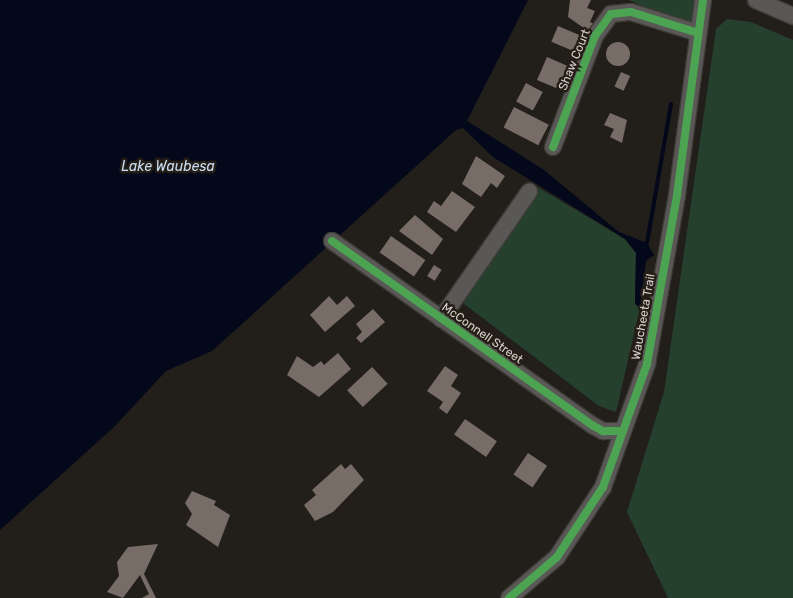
<!DOCTYPE html>
<style>
body{margin:0}
#map{position:relative;width:793px;height:598px;overflow:hidden;background:#221e1a;font-family:Rubik,sans-serif}
div>[style]{position:absolute}
[style*='--x']{left:calc(var(--x)*1px);top:calc(var(--y)*1px);width:calc(var(--w)*1px);rotate:calc(var(--a)*1deg)}
.green>*{inset:0;background:#25412e}
.water>*{inset:0;background:#03081a}
.stream>*{height:4px;margin:-2px;padding:0 2px;transform-origin:2px;border-radius:2px;background:#03081a}
.building>*{inset:0;background:#776c66;transform-origin:0 0}
.round{border-radius:50%}
.roads{filter:drop-shadow(1px 0 #3e3b37) drop-shadow(-1px 0 #3e3b37) drop-shadow(0 1px #3e3b37) drop-shadow(0 -1px #3e3b37)}
.minor>*{height:16px;margin:-8px;padding:0 8px;transform-origin:8px;border-radius:8px;background:#595856}
.cycleway>*{height:8px;margin:-4px;padding:0 4px;transform-origin:4px;border-radius:4px;background:#4ca352}
span{translate:-50% -50%;white-space:nowrap;text-align:center;line-height:1.15;-webkit-text-stroke:5px #251e17;paint-order:stroke}
.street-label{font-size:12px;color:#d6d1cc}
.water-label{font-size:14px;color:#cadff5;font-style:italic}
</style>
<div id="map">
<div class="green">
<div style="clip-path:polygon(629px 0,695px 0,691px 27px)"></div>
<div style="clip-path:polygon(727px 19px,751px 22px,793px 40px,793px 598px,668px 598px,627px 512px,664px 392px,716px 29px)"></div>
<div style="clip-path:polygon(534px 185px,625px 239px,636px 253px,635px 303px,640px 308px,616px 412px,599px 406px,455px 297px)"></div>
</div>
<div class="water">
<div style="clip-path:polygon(0 0,528px 0,467px 121px,544px 170px,619px 232px,647px 243px,654px 255px,646px 261px,640px 308px,635px 304px,636px 253px,625px 239px,493px 157px,463px 128px,456px 130px,212px 351px,166px 371px,114px 427px,0 530px)"></div>
</div>
<div class="stream">
<div style="--x:647;--y:243;--w:141;--a:-80.2"></div>
</div>
<div class="building">
<div style="clip-path:polygon(570px 0,591px 0,587px 8px,595px 11px,590px 22px,595px 24px,591px 33px,568px 17px)"></div>
<div style="left:558px;top:26px;width:25px;height:17px;rotate:23deg"></div>
<div class="round" style="left:606px;top:42px;width:24px;height:24px"></div>
<div style="clip-path:polygon(547px 57px,570px 67px,556px 88px,537px 80px)"></div>
<div style="left:621px;top:72px;width:10px;height:16px;rotate:24deg"></div>
<div style="left:526px;top:83px;width:19px;height:21px;rotate:28deg"></div>
<div style="left:514px;top:107px;width:39px;height:23px;rotate:27deg"></div>
<div style="clip-path:polygon(610px 113px,627px 120px,622px 143px,610px 137px,614px 129px,604px 125px)"></div>
<div style="clip-path:polygon(476px 156px,505px 176px,497px 188px,491px 183px,481px 197px,462px 184px)"></div>
<div style="clip-path:polygon(452px 191px,475px 207px,456px 232px,427px 212px,434px 201px,441px 206px)"></div>
<div style="clip-path:polygon(415px 215px,443px 239px,432px 255px,399px 231px)"></div>
<div style="left:391px;top:236px;width:42px;height:20px;rotate:35deg"></div>
<div style="left:434px;top:265px;width:9px;height:13px;rotate:32deg"></div>
<div style="clip-path:polygon(329px 296px,337px 305px,347px 296px,355px 306px,325px 332px,310px 315px)"></div>
<div style="clip-path:polygon(373px 309px,385px 322px,361px 343px,356px 338px,362px 332px,356px 324px)"></div>
<div style="clip-path:polygon(338px 353px,351px 369px,319px 397px,287px 375px,297px 356px,313px 367px,321px 361px,324px 365px)"></div>
<div style="clip-path:polygon(445px 366px,458px 375px,451px 386px,461px 393px,447px 414px,439px 408px,443px 402px,427px 391px)"></div>
<div style="left:372px;top:367px;width:23px;height:34px;rotate:47deg"></div>
<div style="left:465px;top:419px;width:39px;height:19px;rotate:35deg"></div>
<div style="left:528px;top:453px;width:23px;height:26px;rotate:34deg"></div>
<div style="clip-path:polygon(341px 464px,345px 469px,351px 464px,364px 480px,333px 512px,315px 521px,304px 505px,316px 495px,312px 490px)"></div>
<div style="clip-path:polygon(192px 491px,216px 501px,214px 505px,230px 515px,218px 547px,186px 525px,192px 514px,185px 503px)"></div>
<div style="clip-path:polygon(158px 544px,144px 574px,156px 598px,142px 598px,149px 594px,140px 575px,123px 598px,107px 592px,119px 576px,117px 562px,128px 547px)"></div>
</div>
<div class="roads">
<div class="minor">
<div style="--x:756;--y:0;--w:40;--a:23.4"></div>
<div style="--x:553;--y:147;--w:119;--a:-69.3"></div>
<div style="--x:595;--y:36;--w:27;--a:-54"></div>
<div style="--x:611;--y:14;--w:20;--a:-6"></div>
<div style="--x:631;--y:12;--w:70;--a:17.4"></div>
<div style="--x:332;--y:241;--w:319;--a:35.3"></div>
<div style="--x:592;--y:425;--w:13;--a:29"></div>
<div style="--x:603;--y:431;--w:20;--a:0"></div>
<div style="--x:441;--y:319;--w:155;--a:-55.3"></div>
<div style="--x:509;--y:598;--w:63;--a:-40.5"></div>
<div style="--x:557;--y:557;--w:84;--a:-56.7"></div>
<div style="--x:603;--y:487;--w:131;--a:-70.3"></div>
<div style="--x:647;--y:364;--w:172;--a:-79.9"></div>
<div style="--x:677;--y:195;--w:197;--a:-82.4"></div>
</div>
</div>
<div class="cycleway">
<div style="--x:553;--y:147;--w:119;--a:-69.3"></div>
<div style="--x:595;--y:36;--w:27;--a:-54"></div>
<div style="--x:611;--y:14;--w:20;--a:-6"></div>
<div style="--x:631;--y:12;--w:70;--a:17.4"></div>
<div style="--x:332;--y:241;--w:319;--a:35.3"></div>
<div style="--x:592;--y:425;--w:13;--a:29"></div>
<div style="--x:603;--y:431;--w:20;--a:0"></div>
<div style="--x:509;--y:598;--w:63;--a:-40.5"></div>
<div style="--x:557;--y:557;--w:84;--a:-56.7"></div>
<div style="--x:603;--y:487;--w:131;--a:-70.3"></div>
<div style="--x:647;--y:364;--w:172;--a:-79.9"></div>
<div style="--x:677;--y:195;--w:197;--a:-82.4"></div>
</div>
<div class="street-label">
<span style="left:575px;top:60px;rotate:-68deg">Shaw Court</span>
<span style="left:644px;top:317px;rotate:-80deg">Waucheeta Trail</span>
<span style="left:482px;top:334px;rotate:35deg">McConnell Street</span>
</div>
<div class="water-label">
<span style="left:168px;top:167px">Lake Waubesa</span>
</div>
</div>
